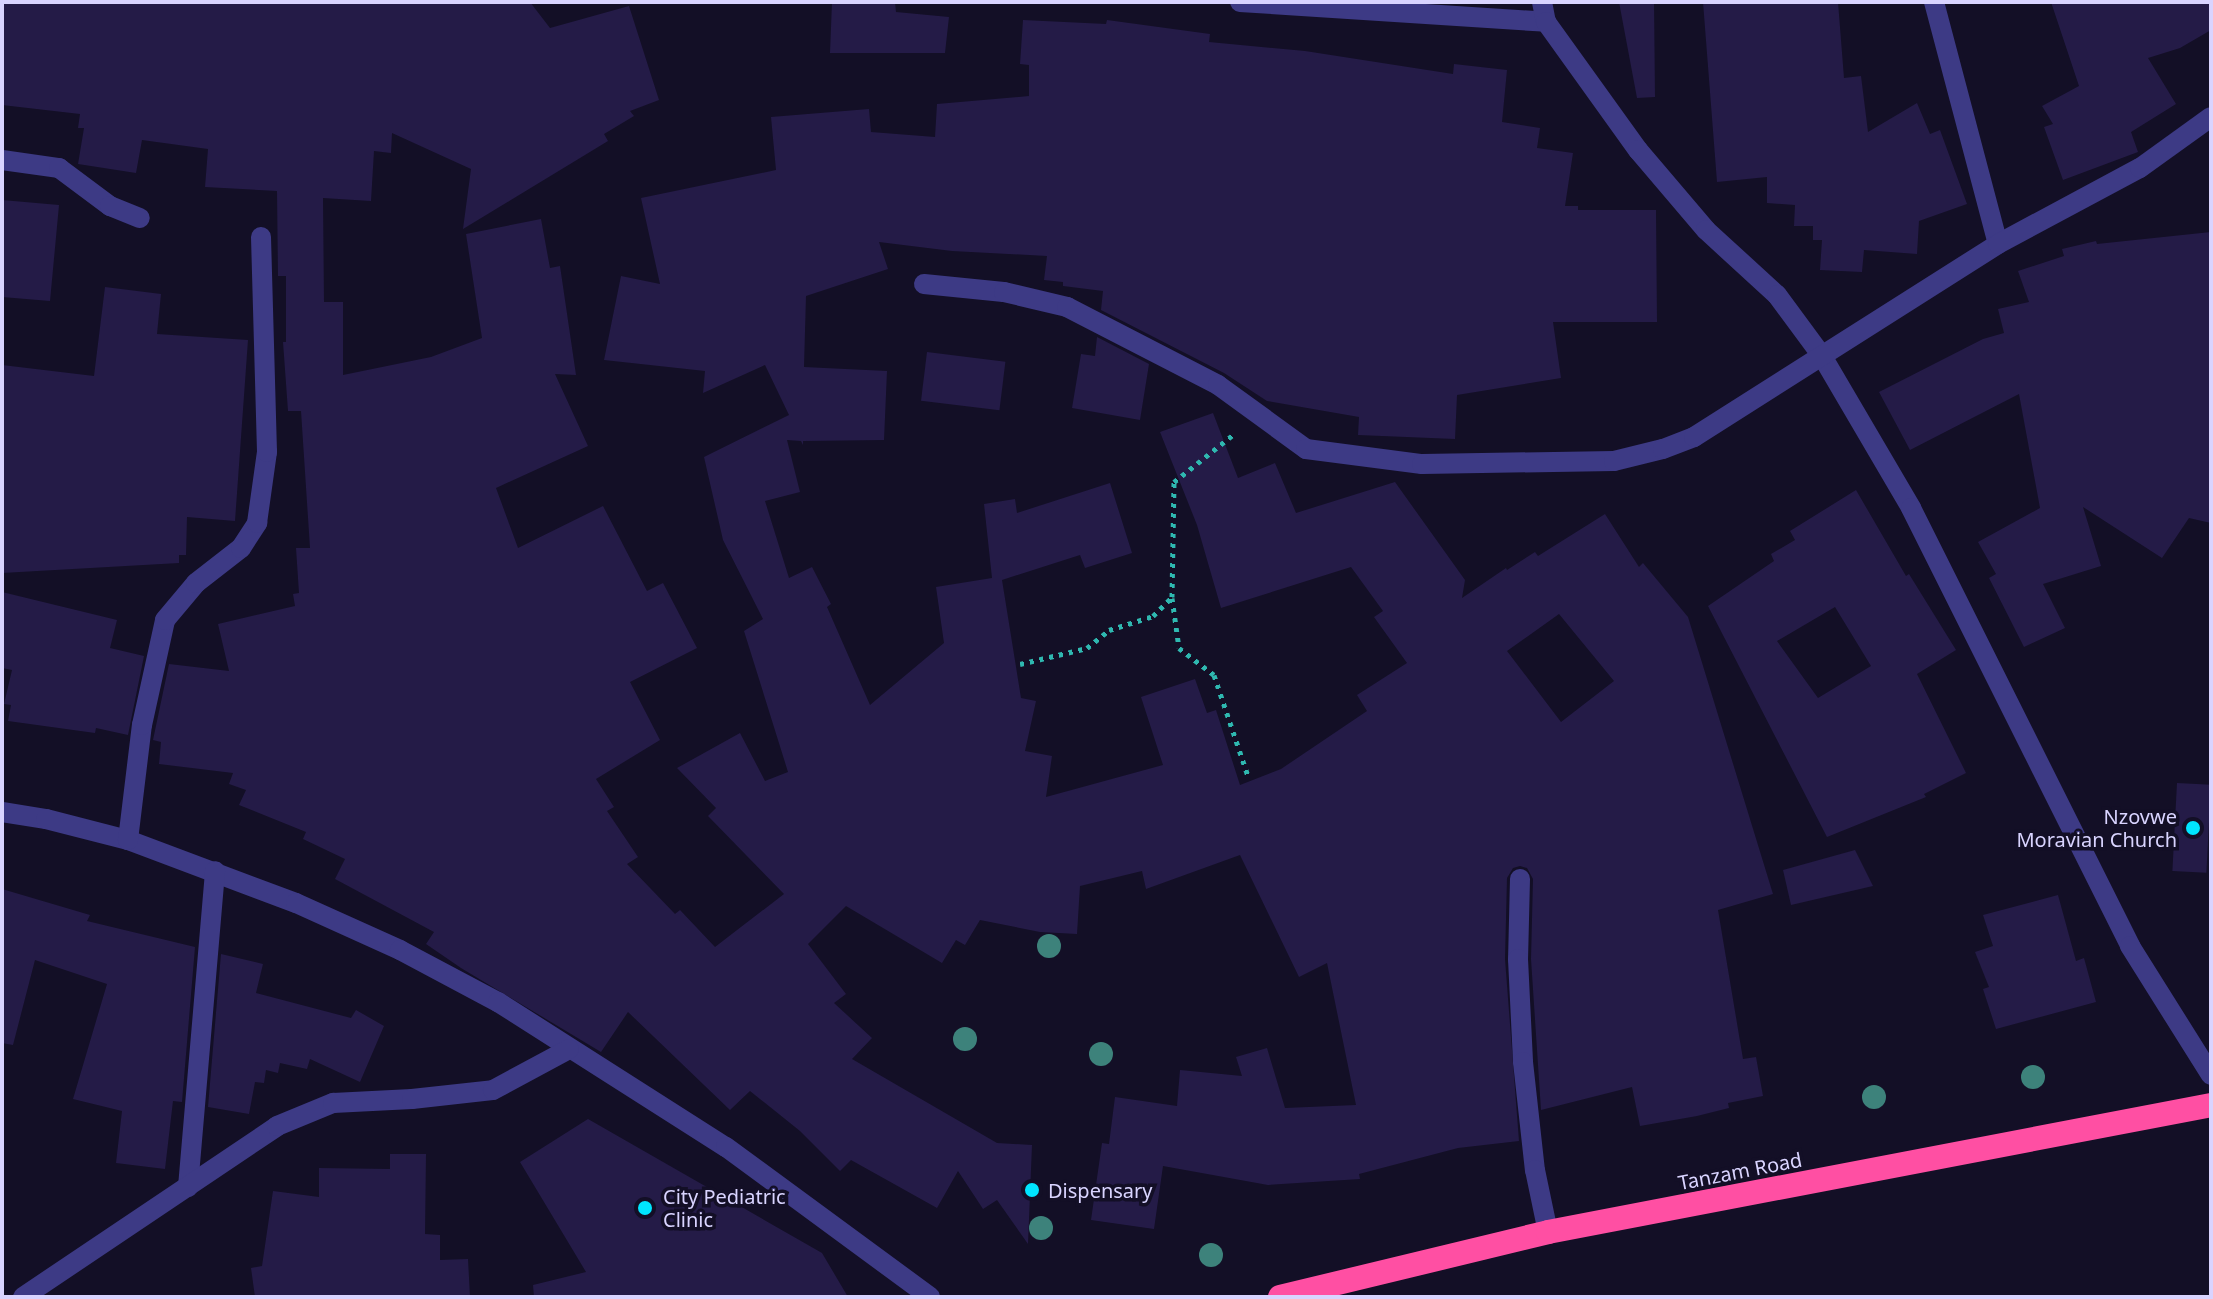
<!DOCTYPE html>
<style>
body{margin:0}
#map{position:relative;width:2213px;height:1299px;overflow:hidden;background:#130f26;font-family:"Noto Sans",sans-serif}
div>[style]{position:absolute}
[style*='--x']{left:calc(var(--x)*1px);top:calc(var(--y)*1px);width:calc(var(--w)*1px);rotate:calc(var(--a)*1deg)}
.building>*{inset:0;background:#241b47;transform-origin:0 0}
.path>*{height:5px;margin-top:-2.5px;transform-origin:0;background:repeating-linear-gradient(90deg,#2fb8b0 0 4px,transparent 0 10px)}
.minor>*{height:20px;margin:-10px;padding:0 10px;transform-origin:10px;border-radius:10px;background:#3d3a85}
.highway>*{height:24px;margin:-12px;padding:0 12px;transform-origin:12px;border-radius:12px;background:#ff4fa3}
.trees>*{width:24px;height:24px;margin:-12px;border-radius:50%;background:#3d827b}
.dots>*{width:22px;height:22px;translate:-50% -50%;box-sizing:border-box;border:4px solid #130f26;border-radius:50%}
span{translate:-50% -50%;white-space:nowrap;text-align:center;line-height:1.15;-webkit-text-stroke:7px #130f26;paint-order:stroke}
.poi-label{font-size:20px;color:#d9d4ff}
.right{translate:-100% -50%;text-align:right}
.left{translate:0 -50%;text-align:left}
.street-label{font-size:20px;color:#d9d4ff}
.frame{position:absolute;inset:0;border:4px solid #d9d4ff;pointer-events:none}
</style>
<div id="map">
<div class="building">
<div style="clip-path:polygon(evenodd,2px 2px,530px 2px,550px 28px,629px 6px,659px 100px,630px 111px,634px 116px,604px 134px,608px 141px,463px 229px,471px 169px,392px 133px,391px 153px,374px 151px,371px 201px,323px 198px,324px 302px,343px 302px,343px 375px,431px 357px,482px 338px,466px 234px,541px 219px,550px 268px,560px 266px,576px 375px,555px 374px,588px 446px,496px 488px,518px 548px,603px 506px,647px 591px,663px 583px,697px 648px,630px 682px,660px 740px,596px 779px,614px 807px,607px 811px,638px 857px,627px 864px,675px 914px,680px 910px,715px 947px,784px 894px,708px 816px,716px 808px,677px 768px,740px 733px,765px 781px,788px 772px,744px 631px,763px 619px,723px 540px,704px 457px,789px 415px,765px 365px,703px 393px,705px 371px,604px 360px,621px 276px,660px 284px,641px 198px,776px 170px,771px 117px,869px 109px,871px 132px,935px 137px,937px 104px,1029px 96px,1029px 65px,1020px 64px,1023px 20px,1106px 24px,1107px 20px,1210px 34px,1209px 42px,1305px 51px,1453px 74px,1454px 64px,1507px 70px,1502px 122px,1540px 128px,1537px 148px,1573px 153px,1565px 206px,1578px 206px,1578px 210px,1656px 210px,1657px 322px,1553px 322px,1561px 378px,1457px 395px,1455px 439px,1358px 435px,1359px 417px,1267px 401px,1224px 373px,1101px 310px,1103px 291px,1063px 286px,1063px 282px,1044px 280px,1047px 256px,952px 251px,879px 242px,888px 269px,806px 296px,804px 367px,887px 371px,884px 440px,803px 441px,803px 445px,801px 441px,787px 440px,800px 492px,765px 501px,789px 578px,812px 567px,831px 604px,827px 607px,870px 705px,944px 643px,936px 587px,992px 578px,984px 504px,1015px 499px,1017px 513px,1110px 483px,1132px 553px,1085px 568px,1080px 555px,1002px 580px,1021px 698px,1036px 701px,1025px 751px,1052px 756px,1046px 797px,1163px 765px,1141px 697px,1195px 679px,1207px 713px,1216px 710px,1240px 785px,1281px 769px,1367px 711px,1357px 695px,1407px 663px,1374px 617px,1383px 611px,1351px 567px,1221px 608px,1197px 525px,1160px 432px,1213px 413px,1238px 478px,1275px 463px,1296px 513px,1395px 482px,1465px 580px,1462px 598px,1506px 568px,1507px 570px,1535px 552px,1538px 556px,1605px 514px,1639px 567px,1643px 563px,1688px 617px,1773px 894px,1718px 910px,1743px 1059px,1756px 1057px,1763px 1096px,1728px 1103px,1729px 1108px,1697px 1116px,1640px 1126px,1632px 1087px,1541px 1110px,1531px 959px,1533px 879px,1527px 868px,1520px 866px,1513px 868px,1507px 878px,1505px 959px,1519px 1141px,1458px 1148px,1359px 1174px,1360px 1179px,1268px 1185px,1163px 1166px,1154px 1229px,1091px 1220px,1102px 1143px,1109px 1144px,1115px 1097px,1177px 1106px,1180px 1070px,1242px 1076px,1236px 1057px,1267px 1048px,1285px 1108px,1356px 1105px,1327px 963px,1299px 977px,1240px 855px,1146px 889px,1142px 871px,1080px 886px,1077px 934px,1040px 932px,980px 920px,965px 945px,956px 940px,942px 963px,846px 906px,808px 944px,846px 994px,834px 1003px,872px 1038px,852px 1059px,997px 1143px,1032px 1145px,1028px 1244px,997px 1200px,983px 1209px,958px 1171px,937px 1208px,851px 1160px,840px 1171px,800px 1131px,750px 1091px,730px 1110px,628px 1012px,601px 1052px,461px 968px,426px 944px,434px 932px,335px 879px,345px 859px,303px 839px,306px 832px,239px 805px,246px 790px,229px 784px,233px 773px,159px 764px,161px 742px,153px 740px,169px 664px,229px 671px,218px 624px,295px 606px,293px 594px,299px 593px,296px 548px,310px 548px,301px 411px,288px 411px,283px 342px,286px 342px,286px 276px,278px 276px,277px 191px,205px 187px,208px 149px,142px 140px,136px 173px,78px 164px,84px 128px,78px 128px,80px 114px,2px 105px,2px 2px,1559px 614px,1614px 681px,1561px 722px,1507px 651px,1559px 614px)"></div>
<div style="clip-path:polygon(832px 2px,895px 2px,896px 12px,949px 17px,945px 53px,830px 53px)"></div>
<div style="clip-path:polygon(1619px 2px,1654px 2px,1655px 97px,1637px 98px)"></div>
<div style="clip-path:polygon(1703px 2px,1838px 2px,1844px 78px,1861px 76px,1868px 132px,1917px 103px,1930px 134px,1940px 130px,1967px 204px,1919px 221px,1917px 254px,1864px 250px,1862px 272px,1820px 270px,1822px 240px,1813px 240px,1813px 226px,1794px 226px,1795px 205px,1767px 203px,1767px 177px,1717px 182px)"></div>
<div style="clip-path:polygon(2051px 2px,2211px 2px,2211px 30px,2180px 48px,2148px 58px,2176px 104px,2131px 132px,2138px 152px,2063px 180px,2044px 127px,2053px 124px,2042px 106px,2079px 86px)"></div>
<div style="clip-path:polygon(2px 200px,59px 205px,50px 301px,2px 297px)"></div>
<div style="clip-path:polygon(2211px 232px,2211px 523px,2189px 518px,2162px 558px,2083px 507px,2101px 566px,2043px 584px,2065px 628px,2024px 647px,1989px 578px,1996px 574px,1978px 542px,2040px 508px,2019px 394px,1910px 450px,1879px 392px,1983px 339px,2004px 333px,1998px 309px,2029px 302px,2018px 271px,2064px 256px,2062px 249px,2096px 241px,2097px 244px)"></div>
<div style="clip-path:polygon(105px 287px,161px 294px,157px 334px,248px 340px,235px 521px,187px 517px,186px 555px,179px 555px,179px 563px,2px 573px,2px 365px,94px 376px)"></div>
<div style="clip-path:polygon(1097px 337px,1149px 364px,1140px 420px,1072px 408px,1081px 354px,1095px 356px)"></div>
<div style="left:927px;top:352px;width:79px;height:49px;rotate:7deg"></div>
<div style="clip-path:polygon(evenodd,1856px 490px,1906px 576px,1909px 574px,1956px 650px,1917px 674px,1966px 773px,1924px 794px,1926px 797px,1827px 837px,1708px 606px,1774px 561px,1771px 554px,1795px 540px,1790px 531px,1856px 490px,1835px 607px,1871px 666px,1818px 698px,1777px 641px,1835px 607px)"></div>
<div style="clip-path:polygon(2px 592px,117px 620px,110px 648px,144px 656px,128px 735px,96px 728px,95px 733px,8px 721px,11px 705px,4px 704px,12px 670px,2px 668px)"></div>
<div style="left:2177px;top:783px;width:34px;height:88px;rotate:3deg"></div>
<div style="clip-path:polygon(1855px 850px,1873px 886px,1791px 905px,1783px 870px)"></div>
<div style="clip-path:polygon(2px 889px,90px 915px,87px 921px,195px 947px,182px 1102px,173px 1101px,165px 1169px,116px 1163px,122px 1111px,73px 1099px,107px 984px,35px 960px,13px 1045px,2px 1043px)"></div>
<div style="clip-path:polygon(2058px 895px,2076px 961px,2084px 958px,2096px 1002px,1996px 1029px,1983px 989px,1989px 987px,1975px 952px,1993px 946px,1983px 915px)"></div>
<div style="clip-path:polygon(221px 954px,263px 964px,256px 993px,351px 1018px,356px 1010px,384px 1026px,360px 1082px,310px 1059px,307px 1069px,280px 1063px,278px 1073px,266px 1070px,264px 1083px,255px 1082px,249px 1114px,208px 1107px)"></div>
<div style="clip-path:polygon(588px 1119px,822px 1253px,848px 1297px,534px 1297px,533px 1285px,586px 1272px,520px 1162px)"></div>
<div style="clip-path:polygon(390px 1154px,426px 1154px,425px 1234px,440px 1235px,440px 1260px,468px 1259px,470px 1297px,255px 1297px,251px 1268px,262px 1266px,273px 1191px,319px 1197px,319px 1168px,390px 1169px)"></div>
</div>
<div class="path">
<div style="--x:1172;--y:598;--w:50;--a:82"></div>
<div style="--x:1179;--y:648;--w:44;--a:37.6"></div>
<div style="--x:1214;--y:675;--w:107;--a:71.4"></div>
<div style="--x:1020;--y:664;--w:69;--a:-13.4"></div>
<div style="--x:1087;--y:648;--w:28;--a:-39"></div>
<div style="--x:1109;--y:630;--w:46;--a:-17.7"></div>
<div style="--x:1153;--y:616;--w:27;--a:-45"></div>
<div style="--x:1172;--y:597;--w:115;--a:-89"></div>
<div style="--x:1174;--y:482;--w:77;--a:-38.7"></div>
</div>
<div class="minor">
<div style="--x:1240;--y:2;--w:307;--a:3.7"></div>
<div style="--x:1542;--y:2;--w:20;--a:79"></div>
<div style="--x:1546;--y:22;--w:158;--a:54.3"></div>
<div style="--x:1638;--y:150;--w:105;--a:49.6"></div>
<div style="--x:1706;--y:230;--w:96;--a:42.5"></div>
<div style="--x:1777;--y:295;--w:76;--a:53.6"></div>
<div style="--x:1822;--y:356;--w:176;--a:59.6"></div>
<div style="--x:1911;--y:508;--w:490;--a:63.4"></div>
<div style="--x:2130;--y:946;--w:152;--a:57.9"></div>
<div style="--x:1934;--y:2;--w:250;--a:75.2"></div>
<div style="--x:2;--y:160;--w:58;--a:8"></div>
<div style="--x:59;--y:168;--w:64;--a:36.7"></div>
<div style="--x:110;--y:206;--w:32;--a:22"></div>
<div style="--x:924;--y:284;--w:80;--a:5.7"></div>
<div style="--x:1004;--y:292;--w:65;--a:13.4"></div>
<div style="--x:1067;--y:307;--w:170;--a:27.3"></div>
<div style="--x:1218;--y:385;--w:109;--a:36"></div>
<div style="--x:1306;--y:449;--w:117;--a:7.4"></div>
<div style="--x:1422;--y:464;--w:192;--a:-0.9"></div>
<div style="--x:1614;--y:461;--w:50;--a:-13.8"></div>
<div style="--x:1663;--y:449;--w:33;--a:-21"></div>
<div style="--x:1694;--y:437;--w:360;--a:-32.4"></div>
<div style="--x:1998;--y:244;--w:161;--a:-28.2"></div>
<div style="--x:2140;--y:168;--w:87;--a:-35.7"></div>
<div style="--x:2;--y:812;--w:45;--a:9"></div>
<div style="--x:46;--y:819;--w:85;--a:14.4"></div>
<div style="--x:128;--y:840;--w:179;--a:20.6"></div>
<div style="--x:296;--y:903;--w:114;--a:24.3"></div>
<div style="--x:400;--y:950;--w:111;--a:28"></div>
<div style="--x:498;--y:1002;--w:270;--a:32.5"></div>
<div style="--x:726;--y:1147;--w:253;--a:36.3"></div>
<div style="--x:128;--y:840;--w:116;--a:-83.1"></div>
<div style="--x:142;--y:725;--w:107;--a:-77.6"></div>
<div style="--x:165;--y:620;--w:48;--a:-50"></div>
<div style="--x:196;--y:583;--w:57;--a:-37.9"></div>
<div style="--x:241;--y:548;--w:30;--a:-57"></div>
<div style="--x:257;--y:523;--w:72;--a:-82"></div>
<div style="--x:267;--y:452;--w:215;--a:-91.6"></div>
<div style="--x:1520;--y:879;--w:80;--a:91.4"></div>
<div style="--x:1518;--y:959;--w:103;--a:87.2"></div>
<div style="--x:1523;--y:1062;--w:109;--a:83.7"></div>
<div style="--x:1535;--y:1170;--w:63;--a:78.2"></div>
<div style="--x:188;--y:1187;--w:317;--a:-85.1"></div>
<div style="--x:23;--y:1297;--w:306;--a:-33.9"></div>
<div style="--x:277;--y:1126;--w:61;--a:-22.3"></div>
<div style="--x:333;--y:1103;--w:79;--a:-2.9"></div>
<div style="--x:412;--y:1099;--w:81;--a:-6.3"></div>
<div style="--x:493;--y:1090;--w:86;--a:-28.3"></div>
</div>
<div class="highway">
<div style="--x:1280;--y:1297;--w:276;--a:-13.6"></div>
<div style="--x:1548;--y:1232;--w:675;--a:-10.84"></div>
</div>
<div class="trees">
<div style="left:1049px;top:946px"></div>
<div style="left:965px;top:1039px"></div>
<div style="left:1101px;top:1054px"></div>
<div style="left:2033px;top:1077px"></div>
<div style="left:1874px;top:1097px"></div>
<div style="left:1041px;top:1228px"></div>
<div style="left:1211px;top:1255px"></div>
</div>
<div class="dots">
<div style="left:2193px;top:828px;background:#00e5ff"></div>
<div style="left:1032px;top:1190px;background:#00e5ff"></div>
<div style="left:645px;top:1208px;background:#00e5ff"></div>
</div>
<div class="poi-label">
<span class="right" style="left:2177px;top:828px">Nzovwe<br>Moravian Church</span>
<span class="left" style="left:1048px;top:1190px">Dispensary</span>
<span class="left" style="left:663px;top:1208px">City Pediatric<br>Clinic</span>
</div>
<div class="street-label">
<span style="left:1740px;top:1171px;rotate:-11deg">Tanzam Road</span>
</div>
<div class="frame"></div>
</div>
